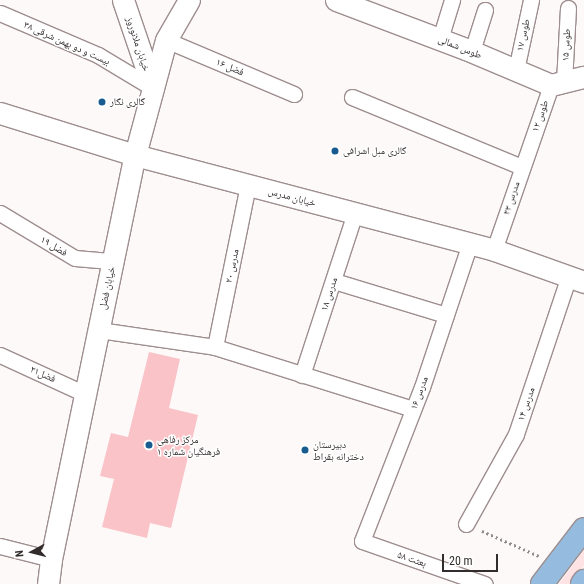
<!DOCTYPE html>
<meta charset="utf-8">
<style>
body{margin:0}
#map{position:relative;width:584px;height:584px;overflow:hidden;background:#fdf9f9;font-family:"Roboto Condensed","Noto Naskh Arabic",sans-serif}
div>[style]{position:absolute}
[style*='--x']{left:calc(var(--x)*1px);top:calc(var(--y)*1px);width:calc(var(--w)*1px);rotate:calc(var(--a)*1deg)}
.green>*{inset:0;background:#ffe2e3}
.building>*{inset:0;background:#fac3c7}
.path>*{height:2.5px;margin-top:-1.25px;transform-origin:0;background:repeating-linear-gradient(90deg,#928d8d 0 2px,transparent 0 5px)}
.roads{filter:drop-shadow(1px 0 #9e8e8f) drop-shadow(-1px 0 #9e8e8f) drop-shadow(0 1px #9e8e8f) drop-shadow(0 -1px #9e8e8f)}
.street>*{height:15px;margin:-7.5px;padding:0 7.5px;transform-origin:7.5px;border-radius:7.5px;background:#fff}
.secondary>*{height:21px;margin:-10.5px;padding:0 10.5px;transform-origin:10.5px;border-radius:10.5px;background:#fff}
.primary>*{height:22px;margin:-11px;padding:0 11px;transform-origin:11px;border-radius:11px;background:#95bcdf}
.dots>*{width:11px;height:11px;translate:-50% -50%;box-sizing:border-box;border:2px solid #fff;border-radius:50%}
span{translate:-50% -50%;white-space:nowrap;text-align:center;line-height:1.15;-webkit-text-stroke:3px #fff;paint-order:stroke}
.street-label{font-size:10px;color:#322c2c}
.poi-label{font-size:10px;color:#322c2c}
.left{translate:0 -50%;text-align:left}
.north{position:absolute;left:12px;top:532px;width:40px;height:40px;-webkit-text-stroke:3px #fff;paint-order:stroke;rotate:263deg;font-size:11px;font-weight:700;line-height:16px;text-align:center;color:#322c2c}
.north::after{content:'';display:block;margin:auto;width:14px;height:18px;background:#322c2c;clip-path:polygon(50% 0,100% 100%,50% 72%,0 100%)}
.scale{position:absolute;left:442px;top:554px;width:56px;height:18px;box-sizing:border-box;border:2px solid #322c2c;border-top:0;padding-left:5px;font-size:12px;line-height:14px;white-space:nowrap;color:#322c2c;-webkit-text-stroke:3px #fff;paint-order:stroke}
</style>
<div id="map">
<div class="green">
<div style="clip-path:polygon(584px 550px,584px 566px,570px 584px,559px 584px)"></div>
</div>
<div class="building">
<div style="clip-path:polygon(149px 352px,180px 359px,169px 408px,198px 415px,171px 528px,150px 523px,147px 538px,102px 527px,114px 479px,100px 476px,111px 433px,128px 437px)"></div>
</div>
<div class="path">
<div style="--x:482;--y:531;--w:62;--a:23.7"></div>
</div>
<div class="roads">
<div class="street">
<div style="--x:0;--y:13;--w:107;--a:23.2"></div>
<div style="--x:98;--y:55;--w:64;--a:31"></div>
<div style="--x:440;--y:39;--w:41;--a:-72.9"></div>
<div style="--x:166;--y:40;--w:139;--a:22.9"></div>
<div style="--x:472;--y:51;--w:43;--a:-72.4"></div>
<div style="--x:516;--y:70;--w:72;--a:-77.9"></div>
<div style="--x:564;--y:82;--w:74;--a:-86.9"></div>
<div style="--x:352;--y:97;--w:184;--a:22.4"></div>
<div style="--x:0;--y:213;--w:87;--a:31"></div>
<div style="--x:75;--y:258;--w:38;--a:5"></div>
<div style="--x:470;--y:243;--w:152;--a:108.4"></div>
<div style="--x:422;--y:387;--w:165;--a:111.3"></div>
<div style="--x:362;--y:541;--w:130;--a:19.3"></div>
<div style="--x:494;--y:250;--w:175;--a:-70.9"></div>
<div style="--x:334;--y:281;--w:117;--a:16.9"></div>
<div style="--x:99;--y:330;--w:117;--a:8.3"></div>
<div style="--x:215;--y:347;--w:207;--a:17.4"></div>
<div style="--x:215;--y:347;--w:165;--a:-78.5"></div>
<div style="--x:0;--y:355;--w:94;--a:24.6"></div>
<div style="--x:302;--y:375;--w:170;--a:-71.9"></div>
<div style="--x:466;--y:524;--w:103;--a:-60.9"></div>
<div style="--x:516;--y:434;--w:167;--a:-71.5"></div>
<div style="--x:0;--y:546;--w:53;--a:14.3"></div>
</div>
<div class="secondary">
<div style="--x:123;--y:0;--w:93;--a:71.2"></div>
<div style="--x:336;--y:0;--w:139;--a:20.7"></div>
<div style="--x:466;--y:49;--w:92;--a:23"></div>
<div style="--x:551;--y:85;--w:34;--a:-14"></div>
<div style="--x:0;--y:113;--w:141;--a:17.3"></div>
<div style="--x:135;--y:155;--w:371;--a:14.8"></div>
<div style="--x:494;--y:250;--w:96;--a:19.6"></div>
<div style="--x:48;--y:584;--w:25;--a:-83"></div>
<div style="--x:51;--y:559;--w:413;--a:-78.3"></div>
<div style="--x:135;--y:155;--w:119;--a:-74.9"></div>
<div style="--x:166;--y:40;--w:46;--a:-60.1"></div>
</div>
<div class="primary">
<div style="--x:542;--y:584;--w:69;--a:-52.6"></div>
<div style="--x:582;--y:584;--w:4;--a:-56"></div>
</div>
</div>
<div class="dots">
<div style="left:102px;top:102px;background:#175b90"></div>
<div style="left:335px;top:151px;background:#175b90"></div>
<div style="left:149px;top:445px;background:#175b90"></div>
<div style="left:305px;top:450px;background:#175b90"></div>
</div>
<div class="street-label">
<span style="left:523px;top:35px;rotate:-78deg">طوس ۱۷</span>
<span style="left:67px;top:43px;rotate:24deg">بیست و دو بهمن شرقی ۳۸</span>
<span style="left:138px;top:44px;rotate:72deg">خیابان ملانوروز</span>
<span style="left:566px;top:45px;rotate:-87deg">طوس ۱۵</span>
<span style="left:460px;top:47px;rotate:22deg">طوس شمالی</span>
<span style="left:230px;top:67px;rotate:23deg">فضل ۱۶</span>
<span style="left:540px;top:116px;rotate:-71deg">طوس ۱۲</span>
<span style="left:292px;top:197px;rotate:15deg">خیابان مدرس</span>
<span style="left:511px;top:198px;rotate:-71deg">مدرس ۲۳</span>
<span style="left:54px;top:246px;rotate:31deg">فضل ۱۹</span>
<span style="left:232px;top:266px;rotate:-78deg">مدرس ۲۰</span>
<span style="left:107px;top:288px;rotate:-78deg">خیابان فضل</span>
<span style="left:329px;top:294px;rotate:-72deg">مدرس ۱۸</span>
<span style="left:43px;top:374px;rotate:24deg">فضل۲۱</span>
<span style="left:419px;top:393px;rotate:-70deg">مدرس ۱۶</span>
<span style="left:526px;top:404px;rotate:-71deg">مدرس ۱۴</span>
<span style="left:412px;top:559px;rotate:19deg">بعثت ۵۸</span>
</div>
<div class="poi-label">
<span class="left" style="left:110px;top:102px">گالری نگار</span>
<span class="left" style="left:343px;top:151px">گالری مبل اشرافی</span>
<span class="left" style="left:157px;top:445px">مرکز رفاهی<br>فرهنگیان شماره ۱</span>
<span class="left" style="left:313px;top:450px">دبیرستان<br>دخترانه بقراط</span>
</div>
<div class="north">N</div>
<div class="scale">20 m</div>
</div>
